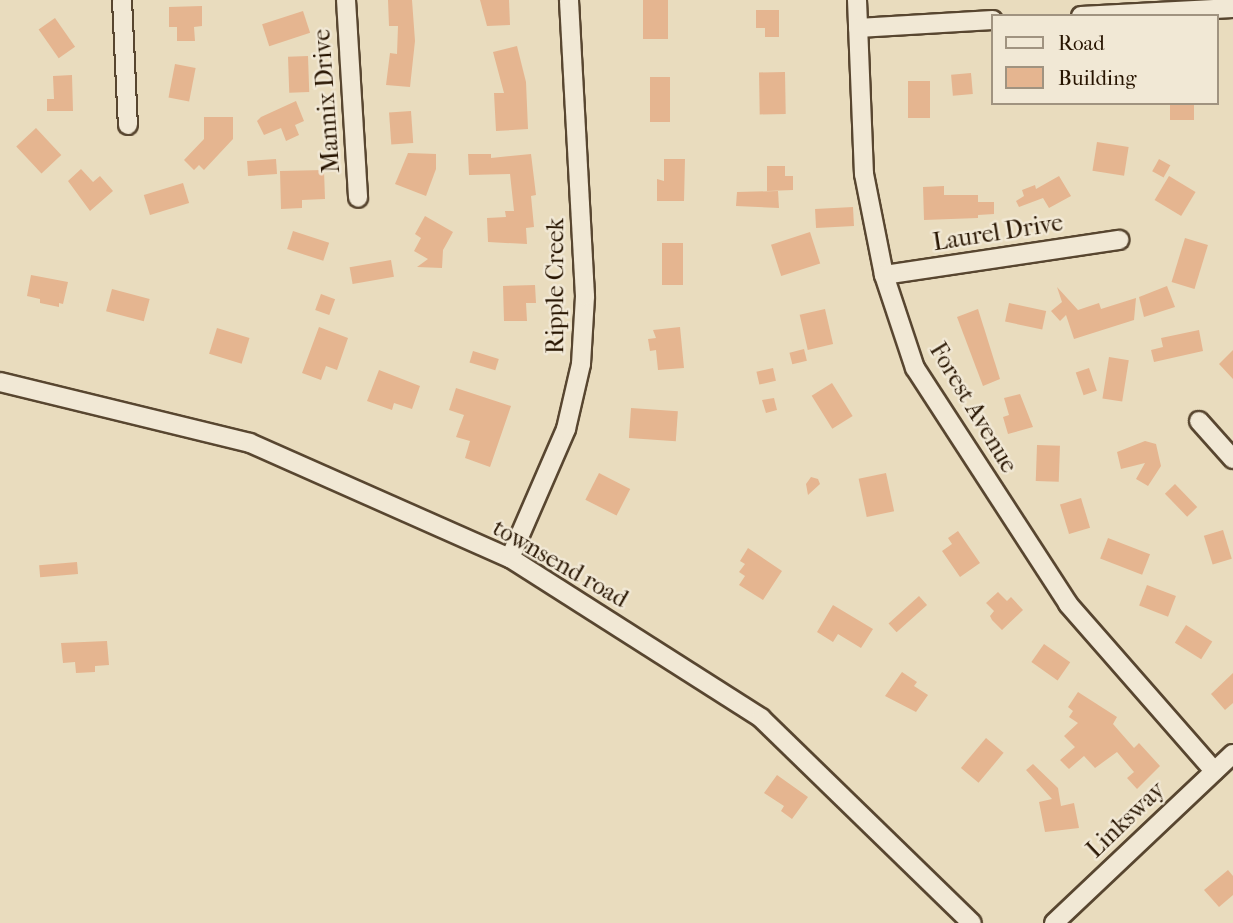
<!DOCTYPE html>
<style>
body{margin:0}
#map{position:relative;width:1233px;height:923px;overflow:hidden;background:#e9dcbe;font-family:"IM FELL French Canon",serif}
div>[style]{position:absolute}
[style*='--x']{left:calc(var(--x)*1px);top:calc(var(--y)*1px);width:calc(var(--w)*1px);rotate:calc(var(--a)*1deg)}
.building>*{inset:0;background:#e5b590;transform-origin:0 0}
.roads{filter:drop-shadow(2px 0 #584630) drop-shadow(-2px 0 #584630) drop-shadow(0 2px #584630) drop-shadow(0 -2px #584630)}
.street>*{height:18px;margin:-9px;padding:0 9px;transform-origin:9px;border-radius:9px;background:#f1e8d5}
span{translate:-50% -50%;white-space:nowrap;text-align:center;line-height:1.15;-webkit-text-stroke:5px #f1e8d5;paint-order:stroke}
.street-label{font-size:24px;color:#271400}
.legend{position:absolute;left:991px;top:14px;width:228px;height:91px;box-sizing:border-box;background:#f1e8d5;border:2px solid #a09380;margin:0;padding:9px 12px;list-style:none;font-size:21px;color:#271400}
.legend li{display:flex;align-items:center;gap:14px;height:35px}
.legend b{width:35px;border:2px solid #a09380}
</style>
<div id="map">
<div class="building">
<div style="clip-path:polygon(388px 0,412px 0,415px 41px,410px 87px,386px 85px,390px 53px,397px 54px,398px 26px,389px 26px)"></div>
<div style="clip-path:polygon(480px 0,509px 0,510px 25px,487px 26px)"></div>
<div style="left:643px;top:0;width:25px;height:39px"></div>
<div style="clip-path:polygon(202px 6px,202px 26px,194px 27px,195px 41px,177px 41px,177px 27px,169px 27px,169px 7px)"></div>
<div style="clip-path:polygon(756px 10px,779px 10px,779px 37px,765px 37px,765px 28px,756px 28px)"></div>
<div style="left:303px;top:11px;width:23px;height:43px;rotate:72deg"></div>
<div style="left:55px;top:18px;width:35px;height:20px;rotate:55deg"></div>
<div style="clip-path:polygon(517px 46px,526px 82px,528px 129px,496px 131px,494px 93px,504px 93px,493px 52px)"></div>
<div style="left:308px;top:56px;width:36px;height:20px;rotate:88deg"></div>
<div style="left:175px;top:64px;width:21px;height:34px;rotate:11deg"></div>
<div style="left:785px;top:72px;width:42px;height:26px;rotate:89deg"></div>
<div style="left:971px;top:73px;width:21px;height:20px;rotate:85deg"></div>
<div style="clip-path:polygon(72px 75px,73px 111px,47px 111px,47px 99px,54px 99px,53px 76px)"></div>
<div style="left:650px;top:77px;width:20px;height:45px"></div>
<div style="left:908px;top:81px;width:22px;height:37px"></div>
<div style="clip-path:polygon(296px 101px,304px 121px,295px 125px,299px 135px,286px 141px,281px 128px,264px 135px,257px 121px,261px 117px)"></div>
<div style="left:1170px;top:103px;width:24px;height:17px"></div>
<div style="left:411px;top:111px;width:32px;height:22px;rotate:86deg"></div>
<div style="clip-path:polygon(204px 117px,233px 117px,233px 139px,204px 170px,199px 165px,194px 170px,184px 160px,204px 139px)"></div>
<div style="left:36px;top:128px;width:37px;height:27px;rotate:47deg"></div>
<div style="left:1097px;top:142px;width:32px;height:29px;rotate:9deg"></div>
<div style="clip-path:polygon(408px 153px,436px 154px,436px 169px,426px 196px,395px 184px)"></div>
<div style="clip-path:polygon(468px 154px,491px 154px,491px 158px,531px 154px,536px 195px,531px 196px,534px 227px,526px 228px,527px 244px,488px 242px,487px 218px,506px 217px,505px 211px,514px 211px,510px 174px,469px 175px)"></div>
<div style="left:276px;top:159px;width:15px;height:29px;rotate:86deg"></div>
<div style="clip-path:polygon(664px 159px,685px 159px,684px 201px,657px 201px,657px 179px,664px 181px)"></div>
<div style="left:1159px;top:159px;width:13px;height:14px;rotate:29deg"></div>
<div style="clip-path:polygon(767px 166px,785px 166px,785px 176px,793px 176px,793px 190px,767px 191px)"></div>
<div style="clip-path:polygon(81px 169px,93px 182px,100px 176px,113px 191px,90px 211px,68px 181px)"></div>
<div style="clip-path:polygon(324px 170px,325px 199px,302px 200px,302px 208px,281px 209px,280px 171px)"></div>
<div style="clip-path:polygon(1059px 176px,1071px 196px,1049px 208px,1043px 198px,1019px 207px,1016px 201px,1024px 196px,1022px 190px,1035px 185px,1036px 189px)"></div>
<div style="left:1169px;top:176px;width:31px;height:28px;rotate:31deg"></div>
<div style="left:183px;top:183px;width:21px;height:41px;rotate:73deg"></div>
<div style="clip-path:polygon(944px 186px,944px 195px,978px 195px,978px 202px,994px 202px,994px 214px,978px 215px,978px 218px,924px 220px,923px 187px)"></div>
<div style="clip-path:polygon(778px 191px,779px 208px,736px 206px,737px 192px)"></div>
<div style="left:853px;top:207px;width:19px;height:38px;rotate:87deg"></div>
<div style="clip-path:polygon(425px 216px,453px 232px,443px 250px,442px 268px,417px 267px,428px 259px,414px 251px,421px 238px,415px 234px)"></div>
<div style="left:293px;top:231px;width:38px;height:19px;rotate:18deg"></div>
<div style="left:810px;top:232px;width:33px;height:41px;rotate:72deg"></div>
<div style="left:1185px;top:238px;width:24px;height:46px;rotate:17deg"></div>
<div style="left:662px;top:243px;width:21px;height:42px"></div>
<div style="left:391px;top:260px;width:17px;height:42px;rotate:80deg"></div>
<div style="clip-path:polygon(31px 275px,68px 282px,63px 304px,59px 303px,59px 307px,40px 303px,40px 299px,27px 296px)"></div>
<div style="clip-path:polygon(535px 285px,536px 303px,526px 303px,527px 321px,504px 321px,503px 286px)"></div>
<div style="clip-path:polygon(1167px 286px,1175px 307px,1144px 317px,1139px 297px)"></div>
<div style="clip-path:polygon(1057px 287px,1078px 310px,1099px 303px,1101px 309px,1136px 298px,1134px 320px,1074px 339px,1066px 315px,1060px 321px,1051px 311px,1062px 302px)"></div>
<div style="left:112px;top:289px;width:39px;height:23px;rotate:15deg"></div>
<div style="left:321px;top:294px;width:15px;height:17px;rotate:20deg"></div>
<div style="left:1009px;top:303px;width:38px;height:19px;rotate:12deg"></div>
<div style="left:825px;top:309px;width:36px;height:26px;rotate:77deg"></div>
<div style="clip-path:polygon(978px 309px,1000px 379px,983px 386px,957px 317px)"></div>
<div style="clip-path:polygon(319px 327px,348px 338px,337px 370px,326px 366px,321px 380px,302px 373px)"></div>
<div style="clip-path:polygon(680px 327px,684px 368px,658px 370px,656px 350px,650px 351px,648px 339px,656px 338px,653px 330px)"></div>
<div style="left:217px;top:328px;width:34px;height:27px;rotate:17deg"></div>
<div style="clip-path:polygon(1199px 330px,1203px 351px,1154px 362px,1151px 350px,1163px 347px,1161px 338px)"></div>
<div style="left:804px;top:349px;width:12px;height:15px;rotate:76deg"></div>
<div style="clip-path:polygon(1233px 350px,1233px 379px,1219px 364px)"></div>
<div style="left:473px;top:351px;width:27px;height:12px;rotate:17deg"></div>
<div style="left:1109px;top:357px;width:20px;height:42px;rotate:9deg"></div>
<div style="left:773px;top:368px;width:13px;height:17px;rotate:77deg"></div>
<div style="left:1089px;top:368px;width:24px;height:14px;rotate:71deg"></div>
<div style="clip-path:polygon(379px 370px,420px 386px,412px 409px,394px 403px,392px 410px,367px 401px)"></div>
<div style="left:832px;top:383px;width:39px;height:24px;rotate:58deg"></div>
<div style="clip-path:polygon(456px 388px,511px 406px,490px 467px,465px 458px,470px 441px,456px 437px,464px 415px,449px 410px)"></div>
<div style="clip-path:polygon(1020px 394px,1033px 427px,1008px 434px,1003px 417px,1009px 415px,1004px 398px)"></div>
<div style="clip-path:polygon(774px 398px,777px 410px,766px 413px,762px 400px)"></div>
<div style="left:631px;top:408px;width:47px;height:30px;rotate:4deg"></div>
<div style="clip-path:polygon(1145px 441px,1156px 444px,1161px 466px,1148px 486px,1136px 479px,1145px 463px,1121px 469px,1117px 452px)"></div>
<div style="left:1037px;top:445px;width:23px;height:36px;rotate:2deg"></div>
<div style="left:599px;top:473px;width:35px;height:30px;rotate:27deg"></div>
<div style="left:886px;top:473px;width:39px;height:28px;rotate:78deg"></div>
<div style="clip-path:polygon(811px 477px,818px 479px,820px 484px,808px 495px,806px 484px)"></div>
<div style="left:1175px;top:484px;width:32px;height:14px;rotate:46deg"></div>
<div style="left:1081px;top:498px;width:31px;height:22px;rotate:73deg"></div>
<div style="left:1223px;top:530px;width:30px;height:20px;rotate:73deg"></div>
<div style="clip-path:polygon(958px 531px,980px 563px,960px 577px,942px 551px,952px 544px,948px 538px)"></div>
<div style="left:1108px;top:538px;width:45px;height:22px;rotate:21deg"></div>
<div style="clip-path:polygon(748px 548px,782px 571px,763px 600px,739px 585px,745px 576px,739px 572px,745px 564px,740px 561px)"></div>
<div style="left:77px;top:562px;width:12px;height:38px;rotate:85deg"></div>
<div style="left:1147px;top:585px;width:31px;height:22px;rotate:21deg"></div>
<div style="clip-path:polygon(998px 592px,1007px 601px,1011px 597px,1023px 610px,1002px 630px,992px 620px,990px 616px,994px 611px,986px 603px)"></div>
<div style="left:919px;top:596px;width:12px;height:41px;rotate:48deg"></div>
<div style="clip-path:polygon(833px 605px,873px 629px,861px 648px,838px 634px,833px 642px,817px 632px)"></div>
<div style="left:1186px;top:625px;width:31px;height:21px;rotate:32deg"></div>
<div style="clip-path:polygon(107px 641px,109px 665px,95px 666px,95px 672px,76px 673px,75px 662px,63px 663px,61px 643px)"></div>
<div style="left:1044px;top:644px;width:32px;height:22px;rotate:35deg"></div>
<div style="clip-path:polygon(902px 672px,917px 682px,914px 686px,928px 695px,916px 712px,885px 696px)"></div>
<div style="clip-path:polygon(1233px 673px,1233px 703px,1225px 710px,1211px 694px)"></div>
<div style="clip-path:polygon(1078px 692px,1117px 717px,1113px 724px,1134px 748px,1139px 743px,1160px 766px,1137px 789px,1127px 778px,1134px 772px,1117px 752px,1095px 768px,1084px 756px,1069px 769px,1060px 760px,1075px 747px,1064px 736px,1078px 723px,1069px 717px,1073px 711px,1068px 707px)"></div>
<div style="left:986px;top:738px;width:23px;height:39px;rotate:40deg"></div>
<div style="clip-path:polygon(1033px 764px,1058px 788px,1061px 806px,1074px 803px,1079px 828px,1045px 832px,1039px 802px,1052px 799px,1026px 770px)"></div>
<div style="clip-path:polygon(777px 775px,808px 797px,792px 819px,781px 811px,784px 806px,764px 793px)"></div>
<div style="clip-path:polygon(1228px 870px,1233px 876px,1233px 895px,1219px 907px,1204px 890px)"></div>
</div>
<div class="roads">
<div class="street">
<div style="--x:122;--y:0;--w:125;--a:87.3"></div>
<div style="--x:346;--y:0;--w:198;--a:86.5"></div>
<div style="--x:857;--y:0;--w:174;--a:87.7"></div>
<div style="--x:864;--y:174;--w:103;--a:78.8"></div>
<div style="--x:884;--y:275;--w:98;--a:71.6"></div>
<div style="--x:915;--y:368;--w:281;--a:57"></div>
<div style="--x:1068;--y:604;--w:222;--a:48.8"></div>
<div style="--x:1081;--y:16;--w:152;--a:-3"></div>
<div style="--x:858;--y:28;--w:135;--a:-3.4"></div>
<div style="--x:884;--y:275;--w:238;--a:-8.5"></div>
<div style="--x:0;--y:382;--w:257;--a:13.7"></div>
<div style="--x:250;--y:443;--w:284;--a:23.9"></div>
<div style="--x:510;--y:558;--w:298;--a:32.5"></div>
<div style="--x:761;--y:718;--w:294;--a:44.2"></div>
<div style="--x:1199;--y:421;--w:51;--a:48.2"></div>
<div style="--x:510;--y:558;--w:141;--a:-66.5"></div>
<div style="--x:566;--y:429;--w:67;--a:-77"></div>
<div style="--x:581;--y:364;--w:68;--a:-86.6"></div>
<div style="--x:585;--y:296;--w:296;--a:-93.1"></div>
<div style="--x:1054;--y:923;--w:246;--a:-43.4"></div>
</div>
</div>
<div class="street-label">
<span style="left:327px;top:101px;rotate:-94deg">Mannix Drive</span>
<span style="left:998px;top:233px;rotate:-9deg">Laurel Drive</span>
<span style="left:556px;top:286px;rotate:-90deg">Ripple Creek</span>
<span style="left:973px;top:408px;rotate:59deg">Forest Avenue</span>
<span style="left:560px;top:564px;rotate:30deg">townsend road</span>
<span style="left:1126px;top:820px;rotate:-44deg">Linksway</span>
</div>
<ul class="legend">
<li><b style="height:9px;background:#f1e8d5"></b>Road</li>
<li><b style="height:19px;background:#e5b590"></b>Building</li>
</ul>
</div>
